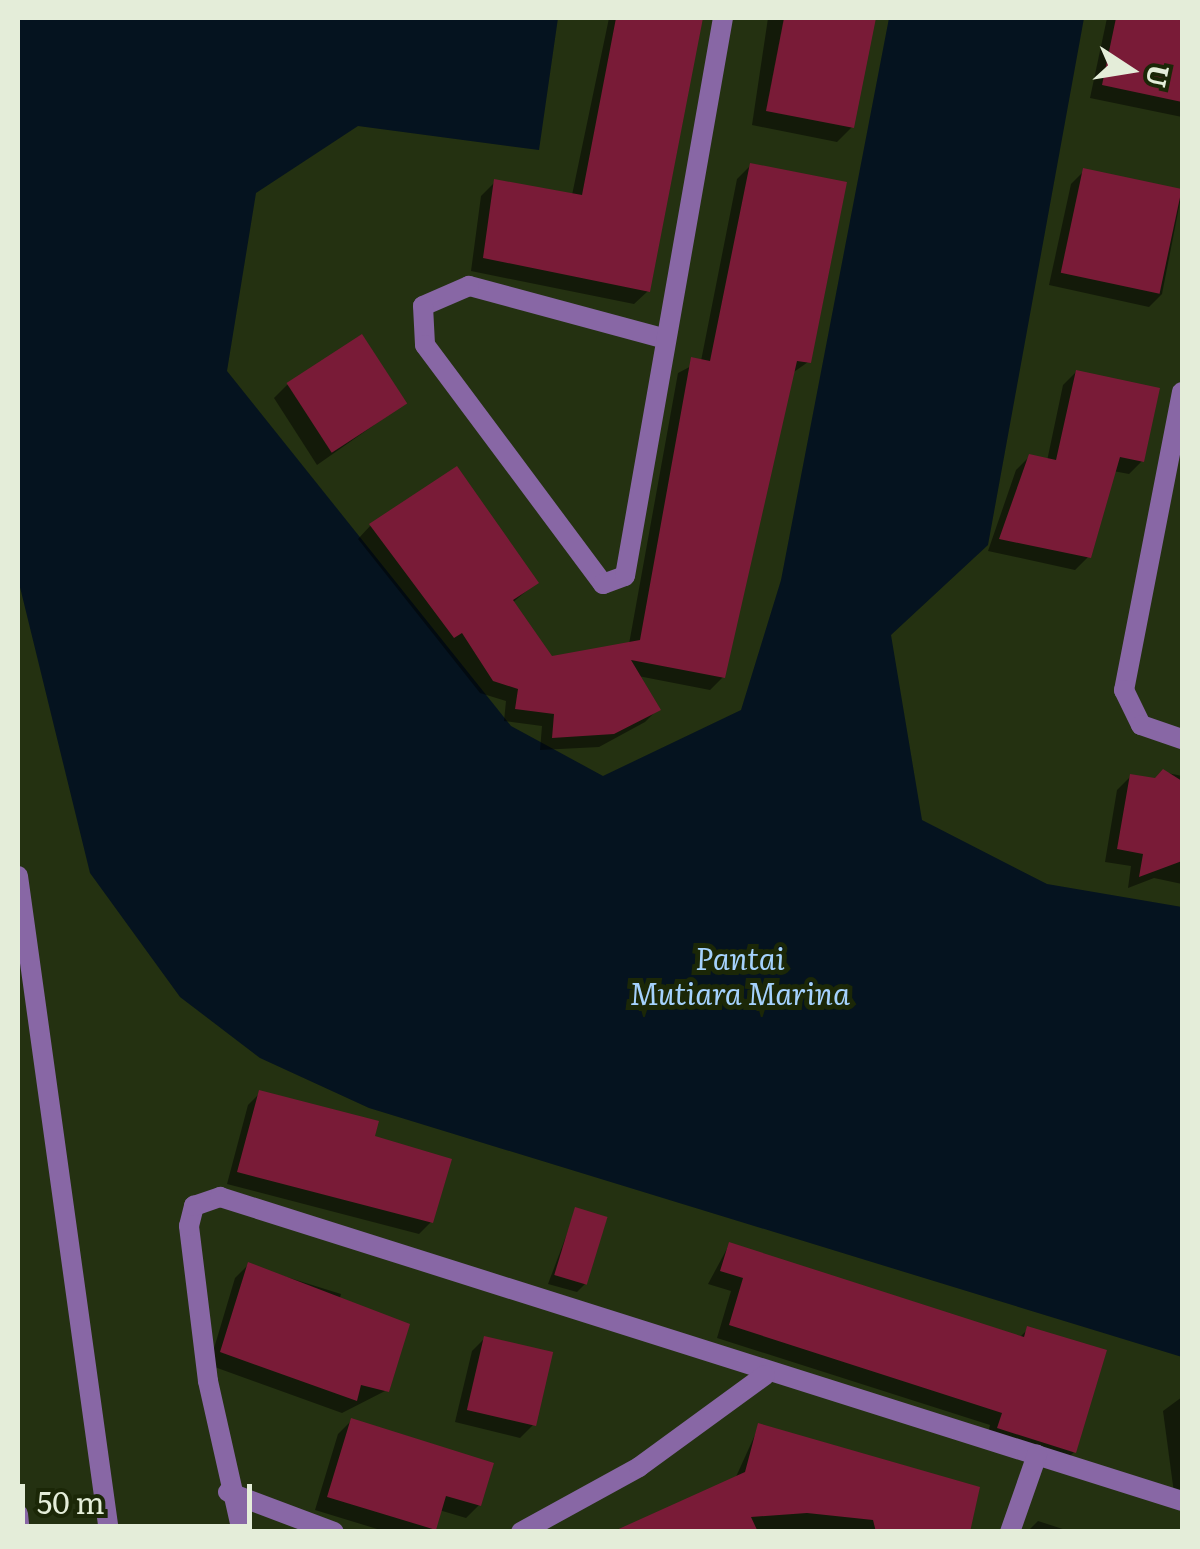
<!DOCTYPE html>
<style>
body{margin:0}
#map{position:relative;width:1200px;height:1549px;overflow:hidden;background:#243111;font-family:Literata,serif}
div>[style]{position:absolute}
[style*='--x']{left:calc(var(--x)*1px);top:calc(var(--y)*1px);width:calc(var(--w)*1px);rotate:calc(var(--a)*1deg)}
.water>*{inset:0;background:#05131f}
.shadow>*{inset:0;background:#0007}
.building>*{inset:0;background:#791b37;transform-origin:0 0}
.minor>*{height:20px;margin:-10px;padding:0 10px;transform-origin:10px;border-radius:10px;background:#8867a5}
span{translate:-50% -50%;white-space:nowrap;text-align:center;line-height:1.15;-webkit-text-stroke:10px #1b2707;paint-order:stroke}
.water-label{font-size:30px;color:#a5d2fd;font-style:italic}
.frame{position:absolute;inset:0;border:20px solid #e4edd9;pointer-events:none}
.north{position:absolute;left:1080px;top:20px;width:100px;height:100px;-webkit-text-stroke:8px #1b2707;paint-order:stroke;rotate:102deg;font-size:28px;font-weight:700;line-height:40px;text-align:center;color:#e4edd9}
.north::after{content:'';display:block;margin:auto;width:35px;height:45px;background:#e4edd9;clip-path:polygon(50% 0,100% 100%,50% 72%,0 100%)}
.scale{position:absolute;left:20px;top:1484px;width:232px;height:45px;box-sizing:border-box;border:5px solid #e4edd9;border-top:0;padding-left:12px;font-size:30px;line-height:35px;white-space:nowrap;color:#e4edd9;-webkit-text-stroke:8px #1b2707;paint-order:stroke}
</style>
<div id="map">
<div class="water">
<div style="clip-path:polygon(18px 18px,558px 18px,539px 150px,358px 126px,256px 193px,227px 371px,511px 726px,603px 776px,741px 710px,781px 580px,889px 18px,1084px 18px,988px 545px,891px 635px,922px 820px,1047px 884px,1182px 907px,1182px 1357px,369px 1108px,260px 1058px,180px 997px,90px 873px,18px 579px)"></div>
</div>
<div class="shadow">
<div style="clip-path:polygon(609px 18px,700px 20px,648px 291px,634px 304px,471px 271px,481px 196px,495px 182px,572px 195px)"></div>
<div style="clip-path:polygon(768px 18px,870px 18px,852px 127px,837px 142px,752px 125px)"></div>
<div style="clip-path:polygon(1107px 18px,1182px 18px,1182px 117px,1090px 98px)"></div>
<div style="clip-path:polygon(750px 166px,808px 362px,791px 374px,723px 677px,710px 690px,638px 676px,658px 709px,645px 722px,599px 747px,540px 750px,542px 726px,504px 721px,506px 701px,480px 693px,358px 539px,370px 526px,536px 583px,512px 603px,551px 658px,629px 644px,678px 373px,701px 361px,737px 179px)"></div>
<div style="clip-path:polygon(1084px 171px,1182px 192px,1162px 294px,1149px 307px,1049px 285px,1071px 184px)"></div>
<div style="clip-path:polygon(1076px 372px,1142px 461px,1129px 474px,1113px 471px,1088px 557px,1075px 570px,988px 551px,1016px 470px,1029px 457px,1047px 461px,1063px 385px)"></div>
<div style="clip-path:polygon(287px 385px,404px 404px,317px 465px,274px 398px)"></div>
<div style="clip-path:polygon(1163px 772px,1182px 776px,1182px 884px,1154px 878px,1128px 888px,1131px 866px,1105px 862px,1117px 790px,1130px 777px,1155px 781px)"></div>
<div style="clip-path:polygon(260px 1093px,431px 1222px,419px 1234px,227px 1184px,248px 1105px)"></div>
<div style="clip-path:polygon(576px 1210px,585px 1284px,577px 1292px,548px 1284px)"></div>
<div style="clip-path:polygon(729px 1245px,1019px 1338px,1028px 1329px,1074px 1452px,1061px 1465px,986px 1441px,990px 1425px,717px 1338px,731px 1291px,708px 1284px)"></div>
<div style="clip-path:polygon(248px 1265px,341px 1294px,338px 1305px,387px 1390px,342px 1413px,209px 1365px,235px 1278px)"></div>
<div style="clip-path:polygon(485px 1338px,533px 1425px,520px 1438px,455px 1422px,472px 1351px)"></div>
<div style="clip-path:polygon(1182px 1397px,1182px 1492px,1174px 1493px,1163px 1411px)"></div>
<div style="clip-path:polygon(351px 1421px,479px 1505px,466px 1518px,439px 1510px,431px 1532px,387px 1532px,315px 1510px,338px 1434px)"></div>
<div style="clip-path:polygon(759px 1426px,967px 1532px,754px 1529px,735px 1479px)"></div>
<div style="clip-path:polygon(1038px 1521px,1072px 1532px,1027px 1532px)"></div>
</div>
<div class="building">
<div style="clip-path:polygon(616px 18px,703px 18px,650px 292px,483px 258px,494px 179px,582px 195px)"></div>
<div style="clip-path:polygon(784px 18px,876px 18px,854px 128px,766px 111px)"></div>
<div style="clip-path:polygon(1116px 18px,1182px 18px,1182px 102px,1102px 85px)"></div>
<div style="clip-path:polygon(750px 163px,847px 182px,811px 363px,797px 361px,725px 678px,631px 660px,661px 710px,614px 734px,552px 738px,554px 714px,515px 709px,518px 689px,493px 681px,462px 633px,454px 638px,369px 524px,457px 466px,539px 583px,513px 600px,552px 656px,640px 640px,691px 357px,710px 361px)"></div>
<div style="left:1083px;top:168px;width:101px;height:107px;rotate:12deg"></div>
<div style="left:362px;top:334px;width:83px;height:90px;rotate:57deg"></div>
<div style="clip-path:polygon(1076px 370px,1160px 388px,1144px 462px,1120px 457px,1091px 558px,999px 539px,1029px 454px,1056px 460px)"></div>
<div style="clip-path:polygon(1163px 769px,1182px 781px,1182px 861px,1139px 877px,1143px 854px,1117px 849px,1130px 774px,1155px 778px)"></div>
<div style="clip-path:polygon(259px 1090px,379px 1121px,375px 1136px,452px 1159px,433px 1223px,237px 1172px)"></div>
<div style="left:575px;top:1207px;width:34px;height:71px;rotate:17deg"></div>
<div style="clip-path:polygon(729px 1242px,1024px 1337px,1027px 1326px,1107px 1350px,1076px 1453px,997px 1428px,1002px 1413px,729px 1325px,743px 1278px,720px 1271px)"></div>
<div style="clip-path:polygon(248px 1262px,410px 1324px,389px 1392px,361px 1385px,357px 1401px,220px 1352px)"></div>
<div style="left:484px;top:1336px;width:71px;height:76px;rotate:13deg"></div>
<div style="clip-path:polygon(351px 1418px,494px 1463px,481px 1506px,446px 1496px,436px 1530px,327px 1497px)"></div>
<div style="clip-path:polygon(758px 1423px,980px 1487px,970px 1532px,876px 1532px,873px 1520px,807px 1513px,751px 1517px,758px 1532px,612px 1532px,745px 1472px)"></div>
</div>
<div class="minor">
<div style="--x:666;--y:339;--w:204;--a:-164.9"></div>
<div style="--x:469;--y:286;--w:50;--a:156.5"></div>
<div style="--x:423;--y:306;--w:39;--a:87"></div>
<div style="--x:425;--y:345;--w:298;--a:53.3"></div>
<div style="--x:603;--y:584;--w:23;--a:-20"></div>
<div style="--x:625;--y:576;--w:567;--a:-80.04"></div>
<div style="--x:1182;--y:392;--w:304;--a:101"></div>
<div style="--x:1124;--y:690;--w:39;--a:64"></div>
<div style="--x:1141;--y:725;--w:43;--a:18.9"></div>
<div style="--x:18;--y:876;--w:662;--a:82.1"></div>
<div style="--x:228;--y:1492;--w:113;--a:20.7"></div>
<div style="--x:18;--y:1514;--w:18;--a:84"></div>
<div style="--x:242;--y:1532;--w:155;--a:-102.7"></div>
<div style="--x:208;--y:1381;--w:156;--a:-97"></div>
<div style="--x:189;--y:1226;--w:21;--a:-76"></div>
<div style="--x:194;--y:1206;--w:28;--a:-19"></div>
<div style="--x:220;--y:1197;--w:1009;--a:17.54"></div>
<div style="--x:521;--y:1532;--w:135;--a:-28.8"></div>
<div style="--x:639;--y:1467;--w:156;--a:-36.1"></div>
<div style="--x:1010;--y:1532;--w:82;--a:-70.7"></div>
</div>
<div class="water-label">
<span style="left:740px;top:974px">Pantai<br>Mutiara Marina</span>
</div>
<div class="frame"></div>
<div class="north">U</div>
<div class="scale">50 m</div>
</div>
